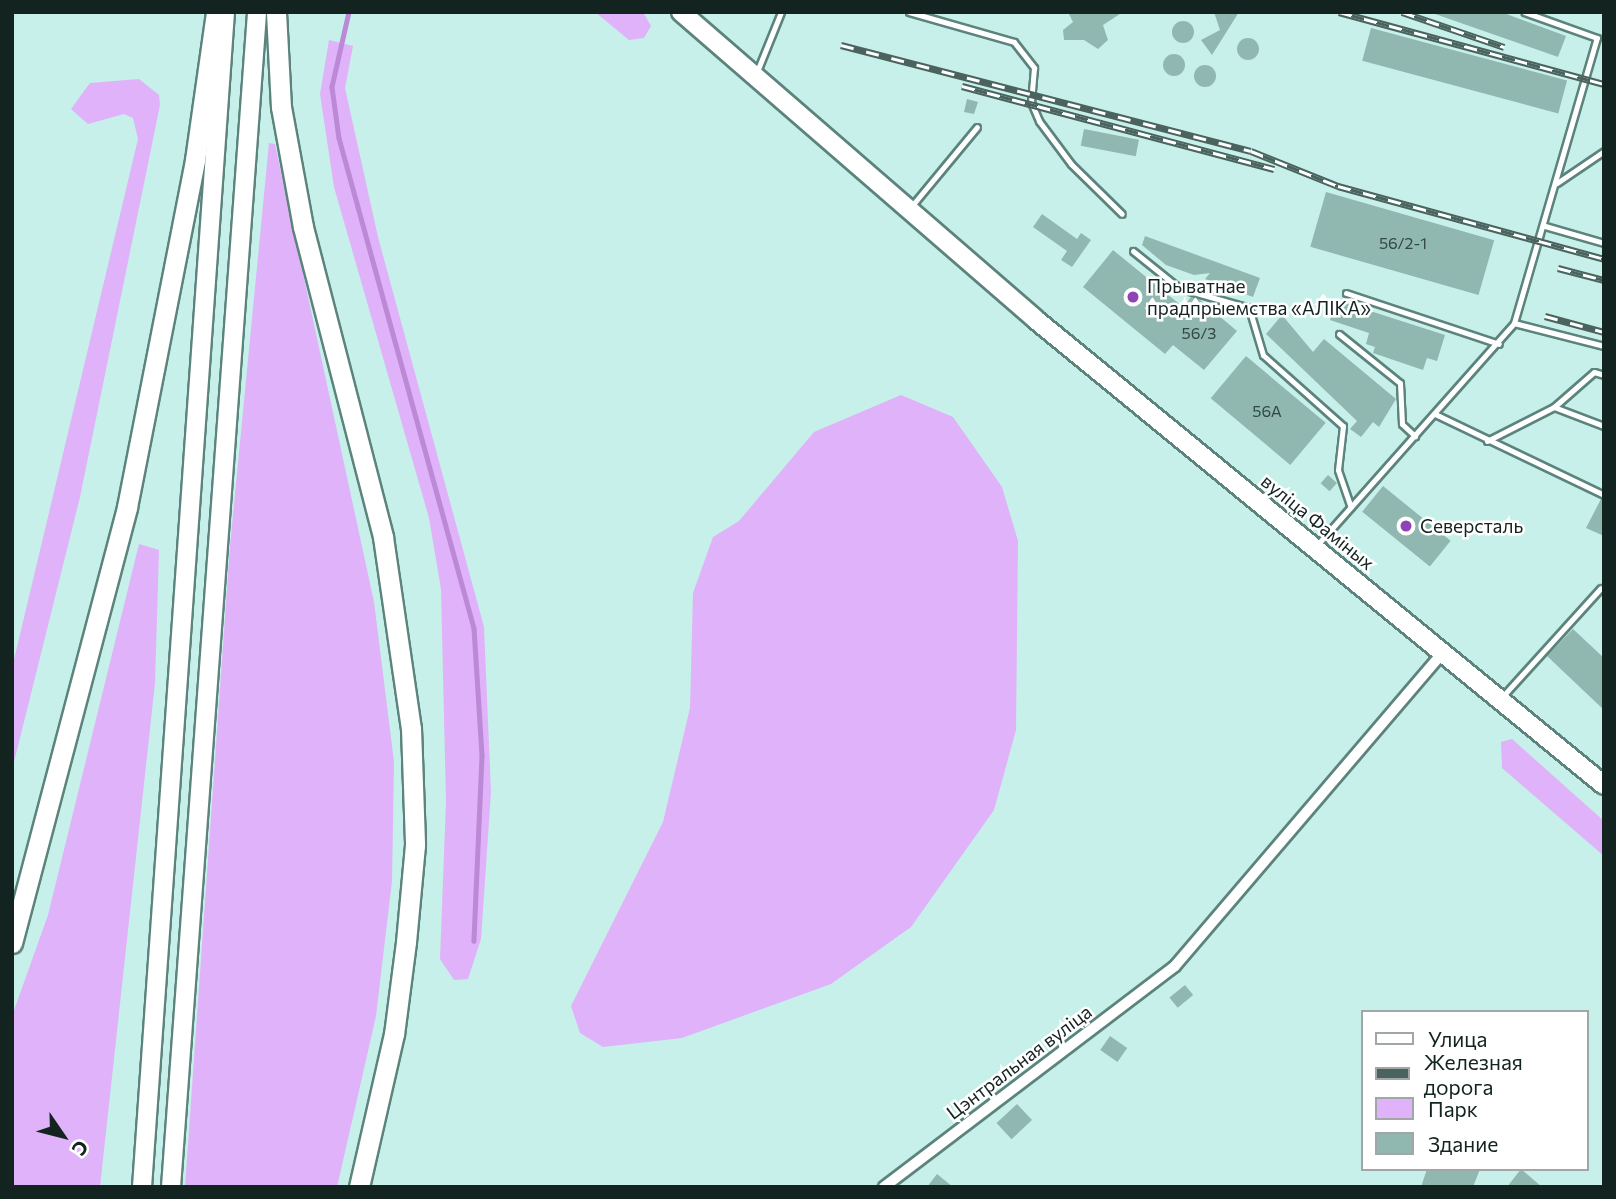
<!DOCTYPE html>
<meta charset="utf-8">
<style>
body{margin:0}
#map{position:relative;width:1616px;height:1199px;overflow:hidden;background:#c6f0e9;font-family:Commissioner,sans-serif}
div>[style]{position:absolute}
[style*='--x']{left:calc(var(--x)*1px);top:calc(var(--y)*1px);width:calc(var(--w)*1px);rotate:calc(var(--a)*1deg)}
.green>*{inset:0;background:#e0b2f9}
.stream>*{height:4.5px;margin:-2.25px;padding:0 2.25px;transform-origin:2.25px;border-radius:2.25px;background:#bb89d5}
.building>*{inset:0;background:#90b8b1;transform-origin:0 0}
.round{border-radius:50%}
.roads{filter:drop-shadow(2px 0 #5c837c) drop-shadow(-2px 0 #5c837c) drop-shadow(0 2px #5c837c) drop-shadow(0 -2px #5c837c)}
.service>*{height:5px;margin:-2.5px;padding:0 2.5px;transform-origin:2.5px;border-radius:2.5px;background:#fff}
.minor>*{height:10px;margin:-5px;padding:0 5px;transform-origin:5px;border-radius:5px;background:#fff}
.primary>*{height:18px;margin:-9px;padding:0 9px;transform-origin:9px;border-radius:9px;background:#fff}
.trunk>*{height:18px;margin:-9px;padding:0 9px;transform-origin:9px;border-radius:9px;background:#fff}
.motorway>*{height:19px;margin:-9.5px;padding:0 9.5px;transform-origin:9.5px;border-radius:9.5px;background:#fff}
.rail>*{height:7px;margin-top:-3.5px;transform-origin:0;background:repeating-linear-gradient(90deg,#fff 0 13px,#4b635f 0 26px);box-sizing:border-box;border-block:2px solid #4b635f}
.dots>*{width:19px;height:19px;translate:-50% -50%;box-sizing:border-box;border:4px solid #fff;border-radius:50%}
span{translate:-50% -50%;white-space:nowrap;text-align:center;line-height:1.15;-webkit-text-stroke:5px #fff;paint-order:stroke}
.number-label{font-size:16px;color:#324844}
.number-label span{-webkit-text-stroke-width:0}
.poi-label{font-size:19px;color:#132320}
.left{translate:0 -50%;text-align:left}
.street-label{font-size:19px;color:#132320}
.frame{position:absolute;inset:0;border:14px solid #132320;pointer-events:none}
.legend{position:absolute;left:1361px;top:1010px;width:228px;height:161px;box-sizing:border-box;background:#fff;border:2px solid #a1a7a6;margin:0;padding:9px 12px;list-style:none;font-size:21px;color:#132320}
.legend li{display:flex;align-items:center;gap:14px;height:35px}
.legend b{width:35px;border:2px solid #a1a7a6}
.north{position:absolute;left:28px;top:1101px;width:70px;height:70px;-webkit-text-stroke:5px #fff;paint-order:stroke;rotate:125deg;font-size:19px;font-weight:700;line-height:28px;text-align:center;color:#132320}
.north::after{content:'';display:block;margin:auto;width:24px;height:32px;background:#132320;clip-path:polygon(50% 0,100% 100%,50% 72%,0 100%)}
</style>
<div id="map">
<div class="green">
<div style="clip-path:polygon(595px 12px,643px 12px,651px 26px,644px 38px,629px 40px)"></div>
<div style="clip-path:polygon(329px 40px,353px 46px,345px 88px,378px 237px,484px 627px,491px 792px,481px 939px,468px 979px,454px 980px,440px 959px,446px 802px,441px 589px,429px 518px,334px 187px,320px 94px)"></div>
<div style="clip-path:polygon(139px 79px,159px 95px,160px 105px,80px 497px,12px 770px,12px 668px,138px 139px,133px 118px,124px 114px,88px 124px,71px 109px,90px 83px)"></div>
<div style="clip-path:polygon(269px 143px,275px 144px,374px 602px,394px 762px,392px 881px,376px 1016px,337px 1187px,185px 1187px,230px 546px)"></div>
<div style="clip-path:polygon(901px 395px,953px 417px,1002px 487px,1018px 541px,1016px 730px,994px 810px,911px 927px,831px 984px,682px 1038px,603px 1047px,580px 1033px,571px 1006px,663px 822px,690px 708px,693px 593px,713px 537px,739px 521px,814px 432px)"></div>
<div style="clip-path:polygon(139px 544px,159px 550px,155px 683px,100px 1187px,12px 1187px,12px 1016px,48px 915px)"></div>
<div style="clip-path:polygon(1512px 739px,1604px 821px,1604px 856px,1502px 768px,1501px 742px)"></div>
</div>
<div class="stream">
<div style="--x:349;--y:12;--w:77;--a:102.8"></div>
<div style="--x:332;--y:87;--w:51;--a:82.2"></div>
<div style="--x:339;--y:138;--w:508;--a:74.6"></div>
<div style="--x:474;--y:628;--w:128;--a:86.4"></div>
<div style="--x:482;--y:756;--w:185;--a:92.5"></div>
</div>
<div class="building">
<div style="clip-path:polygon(1068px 12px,1123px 12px,1103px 25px,1108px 40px,1098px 49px,1084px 40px,1064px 40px,1063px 30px,1073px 22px)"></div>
<div style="clip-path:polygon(1214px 12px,1239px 12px,1212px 55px,1201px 40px,1220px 30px)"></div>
<div style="clip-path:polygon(1501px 12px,1566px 36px,1558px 57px,1435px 14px)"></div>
<div class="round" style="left:1172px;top:21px;width:22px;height:22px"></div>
<div style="left:1371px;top:28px;width:203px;height:34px;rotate:15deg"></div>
<div class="round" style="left:1237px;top:38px;width:22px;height:22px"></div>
<div class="round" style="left:1163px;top:54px;width:22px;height:22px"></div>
<div class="round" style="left:1194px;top:65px;width:22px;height:22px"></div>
<div style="clip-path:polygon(967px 99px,978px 102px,974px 114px,964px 112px)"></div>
<div style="left:1084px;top:129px;width:56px;height:17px;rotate:11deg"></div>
<div style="left:1326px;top:192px;width:175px;height:57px;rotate:16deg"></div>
<div style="clip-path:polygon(1042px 214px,1077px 239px,1081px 233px,1091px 240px,1072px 267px,1061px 260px,1067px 251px,1033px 227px)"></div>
<div style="clip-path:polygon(1145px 236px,1260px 278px,1253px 297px,1205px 279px,1210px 273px,1194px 275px,1166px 265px,1142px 245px)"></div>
<div style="clip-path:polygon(1113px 250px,1183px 307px,1191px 297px,1199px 299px,1237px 331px,1204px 370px,1173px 345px,1165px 354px,1083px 287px)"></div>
<div style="clip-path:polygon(1336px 300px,1445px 335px,1437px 361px,1427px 358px,1423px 370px,1373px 353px,1375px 347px,1366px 344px,1369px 333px,1330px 320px)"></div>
<div style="clip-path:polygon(1282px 315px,1313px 352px,1324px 339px,1396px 399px,1379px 427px,1373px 422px,1361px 437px,1350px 429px,1357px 421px,1266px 334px)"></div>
<div style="left:1246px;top:356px;width:104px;height:55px;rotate:40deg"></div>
<div style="left:1328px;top:475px;width:12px;height:11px;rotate:42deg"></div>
<div style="left:1383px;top:486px;width:87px;height:33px;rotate:39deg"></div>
<div style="clip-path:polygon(1601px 499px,1604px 500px,1604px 536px,1586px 528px)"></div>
<div style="clip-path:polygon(1573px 629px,1604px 658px,1604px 710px,1547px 656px)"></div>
<div style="left:1185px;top:985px;width:13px;height:20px;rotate:51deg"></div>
<div style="left:1110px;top:1036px;width:21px;height:17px;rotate:35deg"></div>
<div style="left:1017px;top:1104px;width:22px;height:28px;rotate:47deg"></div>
<div style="clip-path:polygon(1427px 1169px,1480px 1169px,1473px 1187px,1421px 1187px)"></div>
<div style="clip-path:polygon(1521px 1169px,1542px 1187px,1507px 1187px)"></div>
<div style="clip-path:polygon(937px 1174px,953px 1187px,927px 1187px)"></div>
</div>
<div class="roads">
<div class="service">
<div style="--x:909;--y:12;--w:109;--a:15.9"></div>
<div style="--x:1014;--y:42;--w:33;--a:52"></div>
<div style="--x:1034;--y:68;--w:34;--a:95"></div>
<div style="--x:1031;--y:102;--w:21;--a:67"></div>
<div style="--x:1039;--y:121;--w:54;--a:53.3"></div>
<div style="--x:1071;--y:164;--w:71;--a:44.4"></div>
<div style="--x:756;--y:74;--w:67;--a:-68"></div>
<div style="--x:1557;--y:183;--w:57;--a:-34.2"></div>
<div style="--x:910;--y:208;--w:105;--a:-50.4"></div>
<div style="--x:1545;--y:226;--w:61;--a:16.1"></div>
<div style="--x:1133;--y:251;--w:59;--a:38.8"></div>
<div style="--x:1179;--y:288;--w:73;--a:15.9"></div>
<div style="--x:1249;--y:308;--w:49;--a:73.4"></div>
<div style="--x:1263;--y:355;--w:107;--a:41.6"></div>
<div style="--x:1343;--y:426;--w:44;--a:96.5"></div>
<div style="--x:1338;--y:470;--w:39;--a:71"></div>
<div style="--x:1346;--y:293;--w:161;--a:18.4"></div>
<div style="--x:1514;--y:323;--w:93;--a:14.3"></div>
<div style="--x:1339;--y:334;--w:78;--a:38.8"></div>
<div style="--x:1400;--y:383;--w:41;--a:87.2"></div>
<div style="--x:1402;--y:424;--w:18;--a:43"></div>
<div style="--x:1554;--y:407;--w:53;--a:20.8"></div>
<div style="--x:1435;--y:414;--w:187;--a:25.6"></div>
<div style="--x:1487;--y:441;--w:75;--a:-26.9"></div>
<div style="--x:1554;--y:407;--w:53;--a:-41.2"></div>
<div style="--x:1594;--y:372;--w:10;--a:17"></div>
<div style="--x:1318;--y:544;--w:295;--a:-48.4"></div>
<div style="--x:1514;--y:323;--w:297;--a:-73.8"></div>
<div style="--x:1597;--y:38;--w:77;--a:-160.4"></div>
<div style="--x:1502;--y:697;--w:147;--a:-47.8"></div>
</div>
<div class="minor">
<div style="--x:884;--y:1187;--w:365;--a:-37.2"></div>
<div style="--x:1175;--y:966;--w:413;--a:-49.5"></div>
</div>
<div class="primary">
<div style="--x:681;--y:12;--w:469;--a:40.9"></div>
<div style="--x:1035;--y:319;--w:735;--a:39.32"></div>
</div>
<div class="trunk">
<div style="--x:142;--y:1187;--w:1178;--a:-85.96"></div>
<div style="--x:171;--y:1187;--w:1178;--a:-85.81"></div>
</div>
<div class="motorway">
<div style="--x:276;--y:12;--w:95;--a:87"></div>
<div style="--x:281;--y:107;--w:122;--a:79.6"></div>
<div style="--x:303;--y:227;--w:320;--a:75.5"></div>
<div style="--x:383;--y:537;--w:193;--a:81.7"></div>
<div style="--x:411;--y:728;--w:117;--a:88"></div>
<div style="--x:415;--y:845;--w:97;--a:95.3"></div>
<div style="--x:406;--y:942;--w:93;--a:97.4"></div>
<div style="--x:394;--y:1034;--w:157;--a:102.9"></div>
<div style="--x:12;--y:943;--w:451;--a:-75.2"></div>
<div style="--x:127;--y:507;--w:354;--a:-78.9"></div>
<div style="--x:195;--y:160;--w:149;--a:-81.9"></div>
</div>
</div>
<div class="rail">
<div style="--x:1339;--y:12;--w:275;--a:15.2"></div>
<div style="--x:1402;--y:12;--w:108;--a:18.9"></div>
<div style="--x:841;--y:45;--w:423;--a:14.5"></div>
<div style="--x:1251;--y:151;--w:94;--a:21.9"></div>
<div style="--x:1338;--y:186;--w:276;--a:15.3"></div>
<div style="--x:962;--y:86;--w:323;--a:14.9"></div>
<div style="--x:1558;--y:268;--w:48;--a:14.6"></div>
<div style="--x:1545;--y:316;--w:61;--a:15.2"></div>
</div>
<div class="dots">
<div style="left:1133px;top:297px;background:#9043b4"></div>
<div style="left:1406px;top:526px;background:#9043b4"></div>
</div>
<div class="number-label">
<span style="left:1403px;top:243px">56/2-1</span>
<span style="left:1199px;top:333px">56/3</span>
<span style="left:1267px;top:411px">56А</span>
</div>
<div class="poi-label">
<span class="left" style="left:1147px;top:297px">Прыватнае<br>прадпрыемства «АЛІКА»</span>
<span class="left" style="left:1420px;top:526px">Северсталь</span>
</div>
<div class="street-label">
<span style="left:1318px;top:522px;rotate:39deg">вуліца Фаміных</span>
<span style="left:1019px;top:1062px;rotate:-37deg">Цэнтральная вуліца</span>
</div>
<div class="frame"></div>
<ul class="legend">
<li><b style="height:9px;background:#fff"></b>Улица</li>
<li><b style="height:9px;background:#4b635f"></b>Железная дорога</li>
<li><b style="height:19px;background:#e0b2f9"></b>Парк</li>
<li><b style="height:19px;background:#90b8b1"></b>Здание</li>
</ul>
<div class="north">С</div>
</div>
